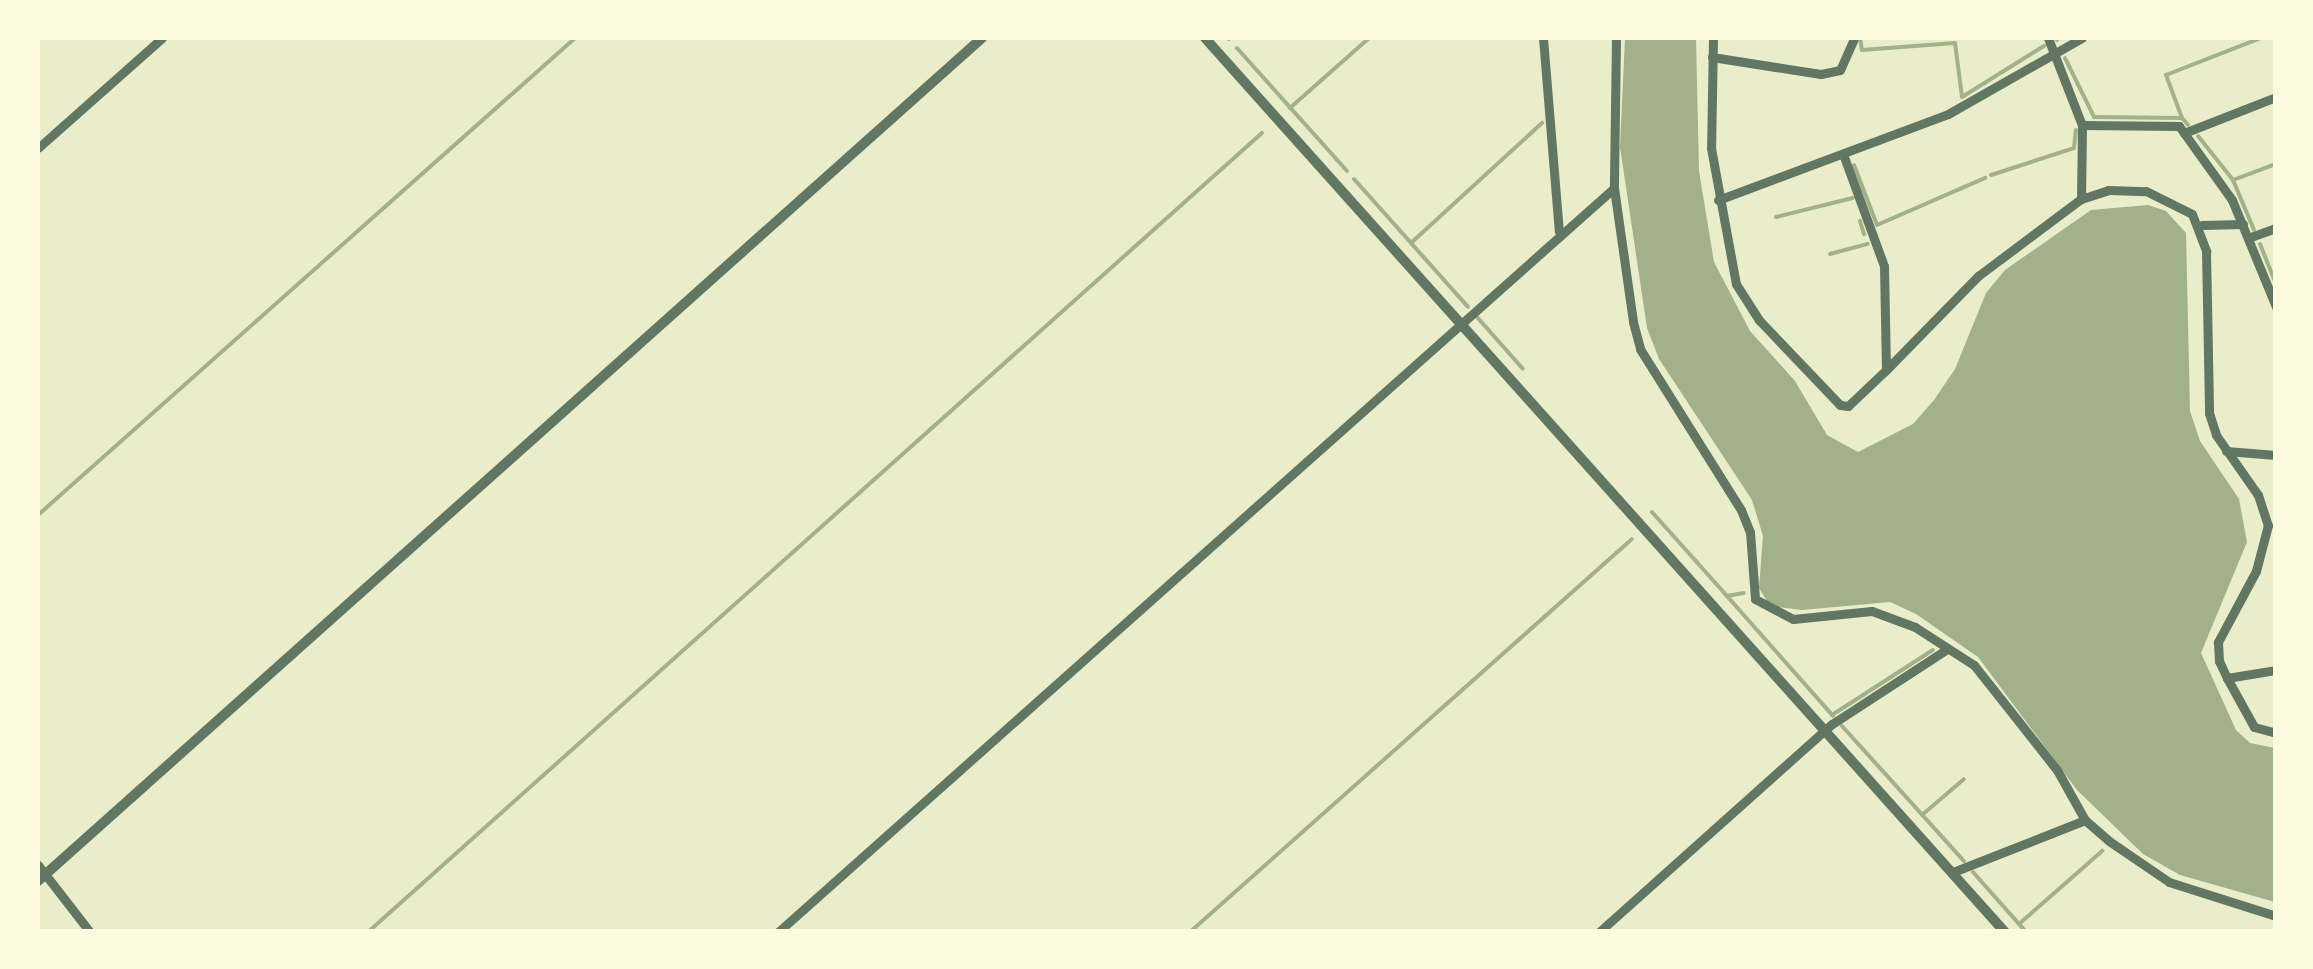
<!DOCTYPE html>
<style>
body{margin:0}
#map{position:relative;width:2313px;height:969px;overflow:hidden;background:#e9edc9;font-family:Raleway,sans-serif}
div>[style]{position:absolute}
[style*='--x']{left:calc(var(--x)*1px);top:calc(var(--y)*1px);width:calc(var(--w)*1px);rotate:calc(var(--a)*1deg)}
.water>*{inset:0;background:#a3b18a}
.stream>*{height:4px;margin:-2px;padding:0 2px;transform-origin:2px;border-radius:2px;background:#a3b18a}
.minor>*{height:9px;margin:-4.5px;padding:0 4.5px;transform-origin:4.5px;border-radius:4.5px;background:#617663}
.tertiary>*{height:10px;margin:-5px;padding:0 5px;transform-origin:5px;border-radius:5px;background:#617663}
span{translate:-50% -50%;white-space:nowrap;text-align:center;line-height:1.15;-webkit-text-stroke:10px #fefae0;paint-order:stroke}
.frame{position:absolute;inset:0;border:40px solid #fefae0;pointer-events:none}
</style>
<div id="map">
<div class="water">
<div style="clip-path:polygon(1625px 38px,1696px 38px,1699px 171px,1714px 262px,1750px 331px,1795px 381px,1827px 435px,1858px 452px,1913px 424px,1934px 400px,1955px 369px,1986px 293px,2005px 270px,2091px 210px,2148px 205px,2166px 211px,2186px 233px,2190px 411px,2200px 441px,2239px 499px,2247px 542px,2201px 653px,2236px 730px,2250px 743px,2275px 748px,2275px 902px,2180px 875px,2143px 854px,2077px 790px,1978px 657px,1916px 614px,1890px 602px,1802px 610px,1770px 606px,1759px 588px,1763px 536px,1752px 500px,1659px 359px,1647px 328px,1620px 147px)"></div>
</div>
<div class="stream">
<div style="--x:1227;--y:38;--w:2;--a:27"></div>
<div style="--x:1860;--y:38;--w:12;--a:81"></div>
<div style="--x:1862;--y:50;--w:93;--a:-4.3"></div>
<div style="--x:1955;--y:43;--w:54;--a:82.6"></div>
<div style="--x:1962;--y:97;--w:97;--a:-31.9"></div>
<div style="--x:2057;--y:38;--w:2;--a:90"></div>
<div style="--x:1237;--y:48;--w:165;--a:48.2"></div>
<div style="--x:2065;--y:58;--w:66;--a:63.8"></div>
<div style="--x:2094;--y:117;--w:88;--a:0.7"></div>
<div style="--x:2182;--y:118;--w:9;--a:49"></div>
<div style="--x:1290;--y:108;--w:106;--a:-41.5"></div>
<div style="--x:2182;--y:118;--w:46;--a:-110.4"></div>
<div style="--x:2166;--y:75;--w:102;--a:-21.3"></div>
<div style="--x:2198;--y:136;--w:56;--a:51.5"></div>
<div style="--x:2233;--y:180;--w:54;--a:67.2"></div>
<div style="--x:1854;--y:165;--w:64;--a:69"></div>
<div style="--x:1877;--y:225;--w:118;--a:-23.5"></div>
<div style="--x:1991;--y:175;--w:87;--a:-18"></div>
<div style="--x:2074;--y:148;--w:18;--a:-84"></div>
<div style="--x:1354;--y:179;--w:171;--a:48.3"></div>
<div style="--x:2233;--y:180;--w:46;--a:-20.4"></div>
<div style="--x:1776;--y:217;--w:79;--a:-13.9"></div>
<div style="--x:1860;--y:221;--w:14;--a:73"></div>
<div style="--x:1411;--y:243;--w:178;--a:-42.5"></div>
<div style="--x:2260;--y:244;--w:43;--a:68.2"></div>
<div style="--x:1830;--y:254;--w:39;--a:-15"></div>
<div style="--x:1477;--y:317;--w:69;--a:48.5"></div>
<div style="--x:1652;--y:512;--w:113;--a:48.2"></div>
<div style="--x:1727;--y:596;--w:17;--a:-10"></div>
<div style="--x:38;--y:515;--w:718;--a:-41.61"></div>
<div style="--x:1727;--y:596;--w:160;--a:48.5"></div>
<div style="--x:1832;--y:715;--w:120;--a:-32.8"></div>
<div style="--x:1842;--y:726;--w:182;--a:47.9"></div>
<div style="--x:1922;--y:815;--w:55;--a:-40.6"></div>
<div style="--x:1973;--y:872;--w:80;--a:48.5"></div>
<div style="--x:2019;--y:924;--w:111;--a:-41.3"></div>
<div style="--x:368;--y:932;--w:1199;--a:-41.79"></div>
<div style="--x:1190;--y:932;--w:591;--a:-41.64"></div>
</div>
<div class="minor">
<div style="--x:1543;--y:38;--w:194;--a:85.3"></div>
<div style="--x:1616;--y:38;--w:150;--a:90.8"></div>
<div style="--x:1614;--y:188;--w:135;--a:81.9"></div>
<div style="--x:1633;--y:322;--w:28;--a:75"></div>
<div style="--x:1640;--y:349;--w:190;--a:57.9"></div>
<div style="--x:1741;--y:510;--w:24;--a:68"></div>
<div style="--x:1750;--y:532;--w:67;--a:85.7"></div>
<div style="--x:1755;--y:599;--w:43;--a:27.8"></div>
<div style="--x:1793;--y:619;--w:79;--a:-5.8"></div>
<div style="--x:1872;--y:611;--w:46;--a:20.4"></div>
<div style="--x:1915;--y:627;--w:70;--a:32.8"></div>
<div style="--x:1974;--y:665;--w:134;--a:51.7"></div>
<div style="--x:2057;--y:770;--w:57;--a:60.8"></div>
<div style="--x:2085;--y:820;--w:32;--a:41"></div>
<div style="--x:2109;--y:841;--w:73;--a:34.3"></div>
<div style="--x:2169;--y:882;--w:112;--a:17.6"></div>
<div style="--x:1713;--y:38;--w:110;--a:91"></div>
<div style="--x:1711;--y:148;--w:138;--a:79.6"></div>
<div style="--x:1736;--y:284;--w:43;--a:57.4"></div>
<div style="--x:1759;--y:320;--w:117;--a:46.4"></div>
<div style="--x:1840;--y:405;--w:8;--a:7"></div>
<div style="--x:1848;--y:406;--w:52;--a:-43.5"></div>
<div style="--x:1886;--y:370;--w:132;--a:-45.6"></div>
<div style="--x:1978;--y:276;--w:129;--a:-36.8"></div>
<div style="--x:2081;--y:199;--w:28;--a:-18"></div>
<div style="--x:2108;--y:190;--w:38;--a:2"></div>
<div style="--x:2146;--y:191;--w:51;--a:26.6"></div>
<div style="--x:2192;--y:214;--w:40;--a:69"></div>
<div style="--x:2206;--y:251;--w:162;--a:88.9"></div>
<div style="--x:2209;--y:413;--w:23;--a:72"></div>
<div style="--x:2216;--y:435;--w:73;--a:55"></div>
<div style="--x:2258;--y:495;--w:32;--a:72"></div>
<div style="--x:2268;--y:525;--w:48;--a:104.6"></div>
<div style="--x:2256;--y:571;--w:81;--a:118.2"></div>
<div style="--x:2218;--y:642;--w:19;--a:87"></div>
<div style="--x:2219;--y:661;--w:19;--a:65"></div>
<div style="--x:2227;--y:678;--w:50;--a:-9.3"></div>
<div style="--x:2048;--y:38;--w:93;--a:68.7"></div>
<div style="--x:2082;--y:125;--w:97;--a:0.6"></div>
<div style="--x:2179;--y:126;--w:91;--a:54.4"></div>
<div style="--x:2232;--y:200;--w:116;--a:67.6"></div>
<div style="--x:1712;--y:57;--w:110;--a:8.9"></div>
<div style="--x:1821;--y:74;--w:19;--a:-12"></div>
<div style="--x:1840;--y:70;--w:35;--a:-66"></div>
<div style="--x:2184;--y:133;--w:99;--a:-21.4"></div>
<div style="--x:38;--y:148;--w:166;--a:-41.6"></div>
<div style="--x:1843;--y:154;--w:119;--a:69.9"></div>
<div style="--x:1884;--y:266;--w:103;--a:88.9"></div>
<div style="--x:2081;--y:199;--w:74;--a:-89.2"></div>
<div style="--x:1718;--y:200;--w:246;--a:-20.5"></div>
<div style="--x:1948;--y:114;--w:154;--a:-29.6"></div>
<div style="--x:2202;--y:225;--w:41;--a:-1.4"></div>
<div style="--x:2248;--y:238;--w:30;--a:-20"></div>
<div style="--x:2226;--y:451;--w:50;--a:4.6"></div>
<div style="--x:2227;--y:678;--w:56;--a:61.1"></div>
<div style="--x:2254;--y:727;--w:23;--a:15"></div>
<div style="--x:38;--y:865;--w:85;--a:52.2"></div>
<div style="--x:1953;--y:872;--w:142;--a:-21.5"></div>
<div style="--x:778;--y:932;--w:1119;--a:-41.67"></div>
<div style="--x:1599;--y:932;--w:312;--a:-41.8"></div>
<div style="--x:1832;--y:724;--w:137;--a:-33.1"></div>
</div>
<div class="tertiary">
<div style="--x:1205;--y:38;--w:1200;--a:48.18"></div>
<div style="--x:38;--y:881;--w:1266;--a:-41.77"></div>
</div>
<div class="frame"></div>
</div>
